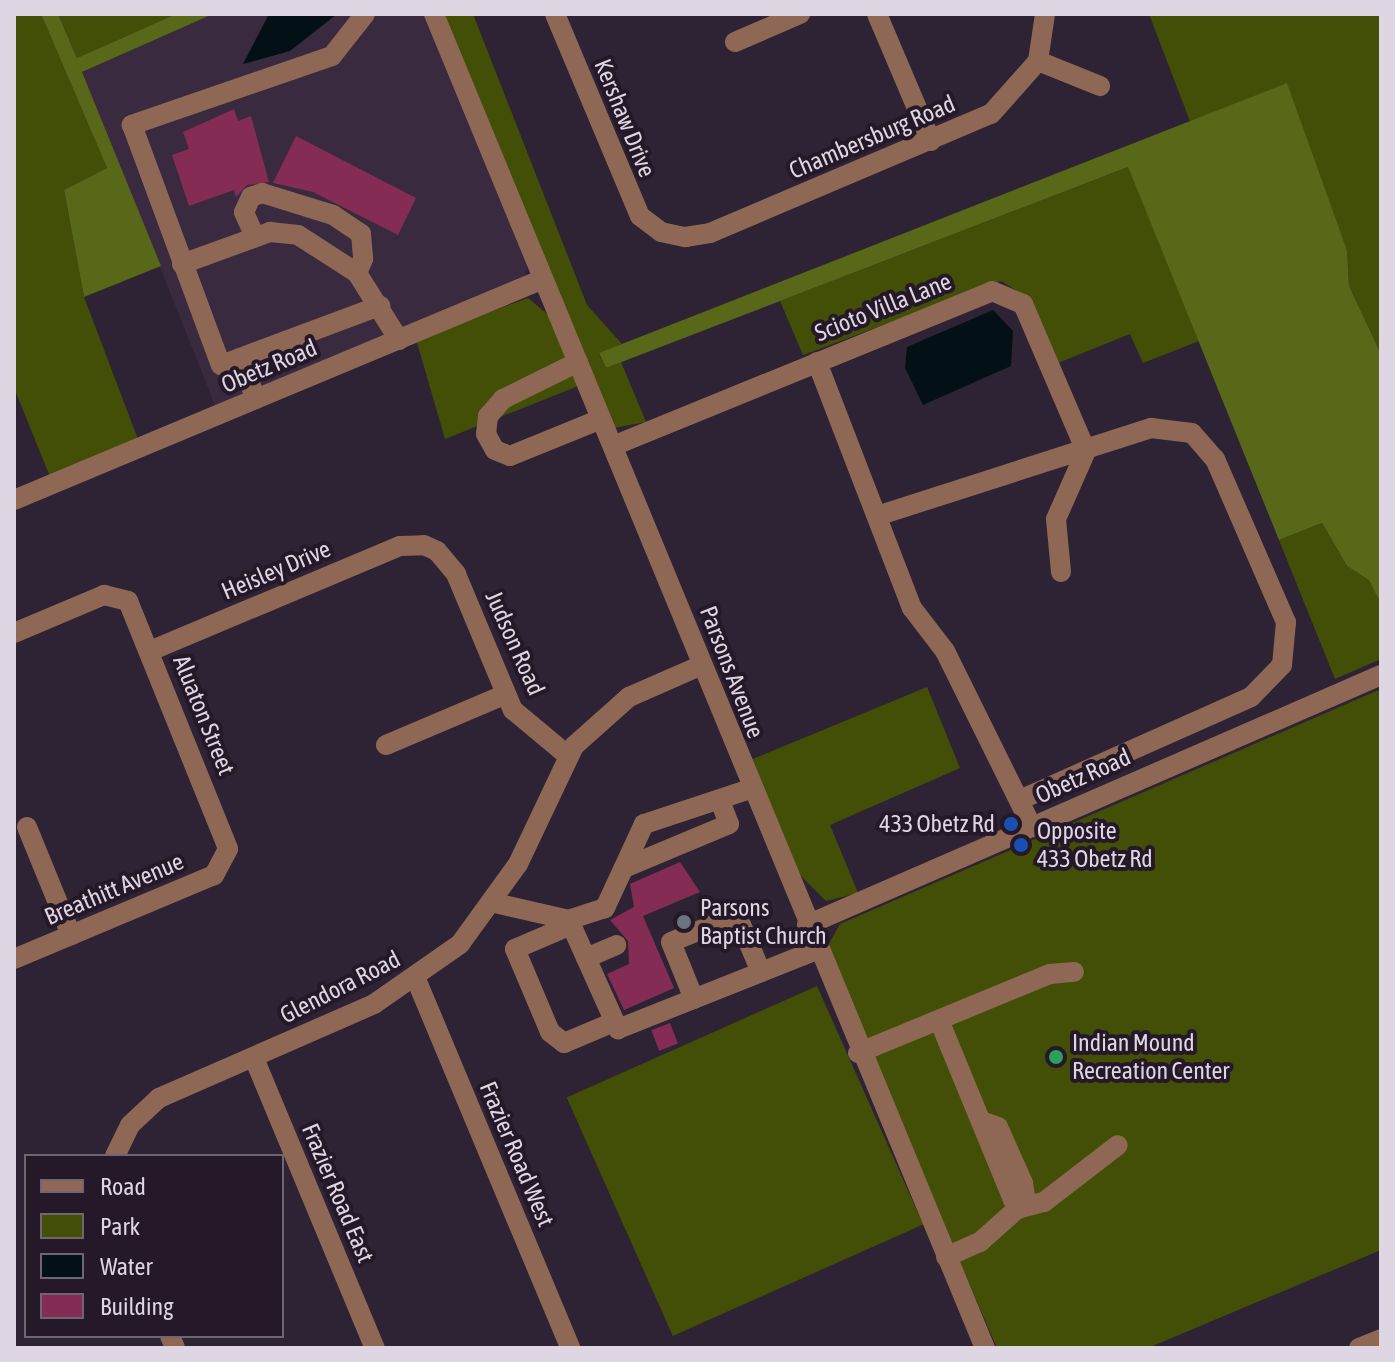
<!DOCTYPE html>
<style>
body{margin:0}
#map{position:relative;width:1395px;height:1362px;overflow:hidden;background:#2e2334;font-family:"Asap Condensed",sans-serif}
div>[style]{position:absolute}
[style*='--x']{left:calc(var(--x)*1px);top:calc(var(--y)*1px);width:calc(var(--w)*1px);rotate:calc(var(--a)*1deg)}
.built>*{inset:0;background:#392a40}
.green>*{inset:0;background:#434f07;transform-origin:0 0}
.forest>*{inset:0;background:#586718}
.water>*{inset:0;background:#031117}
.building>*{inset:0;background:#842c54;transform-origin:0 0}
.minor>*{height:20px;margin:-10px;padding:0 10px;transform-origin:10px;border-radius:10px;background:#8e6855}
.dots>*{width:22px;height:22px;translate:-50% -50%;box-sizing:border-box;border:4px solid #251929;border-radius:50%}
span{translate:-50% -50%;white-space:nowrap;text-align:center;line-height:1.15;-webkit-text-stroke:8px #251929;paint-order:stroke}
.street-label{font-size:24px;color:#ded6e2}
.poi-label{font-size:24px;color:#ded6e2}
.right{translate:-100% -50%;text-align:right}
.left{translate:0 -50%;text-align:left}
.frame{position:absolute;inset:0;border:16px solid #ded6e2;pointer-events:none}
.legend{position:absolute;left:24px;top:1154px;width:260px;height:184px;box-sizing:border-box;background:#251929;border:2px solid #6f6573;margin:0;padding:10px 14px;list-style:none;font-size:24px;color:#ded6e2}
.legend li{display:flex;align-items:center;gap:16px;height:40px}
.legend b{width:40px;border:2px solid #6f6573}
</style>
<div id="map">
<div class="built">
<div style="clip-path:polygon(213px 14px,424px 14px,528px 264px,526px 275px,217px 410px,82px 72px)"></div>
</div>
<div class="green">
<div style="clip-path:polygon(14px 14px,41px 14px,107px 168px,64px 190px,84px 297px,139px 442px,51px 479px,14px 388px)"></div>
<div style="clip-path:polygon(58px 14px,176px 14px,77px 58px)"></div>
<div style="clip-path:polygon(441px 14px,473px 14px,587px 305px,622px 344px,599px 354px,606px 368px,621px 362px,646px 422px,613px 428px)"></div>
<div style="clip-path:polygon(1149px 14px,1381px 14px,1381px 354px,1349px 286px,1347px 250px,1287px 84px,1191px 124px)"></div>
<div style="clip-path:polygon(1128px 167px,1199px 341px,1143px 363px,1130px 334px,1058px 363px,1031px 300px,1001px 281px,803px 355px,780px 301px)"></div>
<div style="clip-path:polygon(528px 298px,552px 318px,578px 386px,445px 439px,416px 339px)"></div>
<div style="clip-path:polygon(1322px 523px,1347px 566px,1370px 580px,1381px 604px,1381px 659px,1335px 679px,1279px 540px)"></div>
<div style="clip-path:polygon(927px 687px,960px 768px,830px 825px,858px 893px,826px 901px,790px 865px,748px 761px)"></div>
<div style="clip-path:polygon(1381px 689px,1381px 1250px,1148px 1348px,997px 1348px,825px 951px,840px 924px)"></div>
<div style="left:817px;top:986px;width:261px;height:274px;rotate:66deg"></div>
</div>
<div class="forest">
<div style="clip-path:polygon(41px 14px,58px 14px,77px 58px,176px 14px,213px 14px,82px 72px,161px 266px,84px 297px,64px 190px,107px 168px)"></div>
<div style="clip-path:polygon(1287px 83px,1347px 250px,1349px 286px,1381px 354px,1381px 604px,1369px 580px,1347px 566px,1322px 523px,1279px 540px,1128px 167px,606px 368px,599px 353px)"></div>
</div>
<div class="water">
<div style="clip-path:polygon(269px 14px,337px 14px,290px 51px,243px 64px)"></div>
<div style="clip-path:polygon(993px 310px,1013px 331px,1011px 366px,923px 405px,905px 368px,907px 347px)"></div>
</div>
<div class="building">
<div style="clip-path:polygon(234px 109px,238px 121px,251px 116px,269px 182px,247px 185px,236px 197px,234px 190px,189px 206px,172px 155px,189px 149px,183px 132px)"></div>
<div style="clip-path:polygon(296px 136px,416px 198px,398px 235px,313px 192px,273px 183px)"></div>
<div style="clip-path:polygon(680px 862px,700px 892px,643px 916px,674px 988px,624px 1010px,607px 974px,629px 964px,628px 941px,610px 920px,634px 907px,630px 884px)"></div>
<div style="left:670px;top:1023px;width:22px;height:20px;rotate:69deg"></div>
</div>
<div class="minor">
<div style="--x:365;--y:14;--w:53;--a:128.2"></div>
<div style="--x:332;--y:56;--w:212;--a:161"></div>
<div style="--x:132;--y:125;--w:256;--a:69.7"></div>
<div style="--x:221;--y:365;--w:170;--a:-20.4"></div>
<div style="--x:434;--y:14;--w:1443;--a:67.56"></div>
<div style="--x:555;--y:14;--w:219;--a:67.2"></div>
<div style="--x:640;--y:216;--w:26;--a:37"></div>
<div style="--x:661;--y:232;--w:25;--a:12"></div>
<div style="--x:685;--y:237;--w:25;--a:-9"></div>
<div style="--x:710;--y:233;--w:305;--a:-23"></div>
<div style="--x:991;--y:114;--w:71;--a:-48.4"></div>
<div style="--x:1038;--y:61;--w:48;--a:-81.5"></div>
<div style="--x:877;--y:14;--w:138;--a:67"></div>
<div style="--x:735;--y:42;--w:71;--a:-23.3"></div>
<div style="--x:1038;--y:61;--w:67;--a:22"></div>
<div style="--x:255;--y:237;--w:27;--a:-114"></div>
<div style="--x:244;--y:212;--w:17;--a:-65"></div>
<div style="--x:251;--y:197;--w:12;--a:-20"></div>
<div style="--x:262;--y:193;--w:74;--a:17.2"></div>
<div style="--x:333;--y:215;--w:34;--a:34"></div>
<div style="--x:361;--y:234;--w:25;--a:85"></div>
<div style="--x:363;--y:259;--w:15;--a:113"></div>
<div style="--x:182;--y:264;--w:94;--a:-20"></div>
<div style="--x:270;--y:232;--w:28;--a:6"></div>
<div style="--x:298;--y:235;--w:70;--a:32.8"></div>
<div style="--x:357;--y:273;--w:79;--a:57.9"></div>
<div style="--x:240;--y:358;--w:44;--a:68.7"></div>
<div style="--x:578;--y:362;--w:84;--a:153.7"></div>
<div style="--x:503;--y:399;--w:23;--a:131"></div>
<div style="--x:488;--y:416;--w:18;--a:96"></div>
<div style="--x:486;--y:434;--w:18;--a:61"></div>
<div style="--x:495;--y:450;--w:16;--a:22"></div>
<div style="--x:510;--y:456;--w:98;--a:-22.1"></div>
<div style="--x:817;--y:362;--w:264;--a:68.9"></div>
<div style="--x:912;--y:608;--w:54;--a:52.5"></div>
<div style="--x:945;--y:651;--w:196;--a:63.7"></div>
<div style="--x:613;--y:446;--w:409;--a:-22.2"></div>
<div style="--x:992;--y:291;--w:34;--a:23"></div>
<div style="--x:1023;--y:304;--w:160;--a:66.8"></div>
<div style="--x:14;--y:500;--w:573;--a:-22.67"></div>
<div style="--x:880;--y:515;--w:285;--a:-17.8"></div>
<div style="--x:1151;--y:428;--w:41;--a:7"></div>
<div style="--x:1192;--y:433;--w:35;--a:49"></div>
<div style="--x:1215;--y:459;--w:178;--a:66.5"></div>
<div style="--x:1286;--y:622;--w:43;--a:95.3"></div>
<div style="--x:1282;--y:665;--w:45;--a:134.1"></div>
<div style="--x:1251;--y:697;--w:253;--a:156"></div>
<div style="--x:1061;--y:572;--w:53;--a:-95.4"></div>
<div style="--x:1056;--y:519;--w:74;--a:-66.2"></div>
<div style="--x:14;--y:633;--w:98;--a:-22.9"></div>
<div style="--x:104;--y:595;--w:25;--a:14"></div>
<div style="--x:128;--y:601;--w:267;--a:68"></div>
<div style="--x:228;--y:849;--w:30;--a:118"></div>
<div style="--x:214;--y:875;--w:217;--a:157.2"></div>
<div style="--x:150;--y:651;--w:271;--a:-22.8"></div>
<div style="--x:400;--y:546;--w:24;--a:-2"></div>
<div style="--x:424;--y:545;--w:14;--a:25"></div>
<div style="--x:437;--y:551;--w:30;--a:50"></div>
<div style="--x:456;--y:574;--w:147;--a:67.3"></div>
<div style="--x:513;--y:710;--w:70;--a:39.8"></div>
<div style="--x:386;--y:745;--w:128;--a:-23"></div>
<div style="--x:750;--y:789;--w:112;--a:161.7"></div>
<div style="--x:644;--y:824;--w:93;--a:114.9"></div>
<div style="--x:605;--y:908;--w:38;--a:162"></div>
<div style="--x:569;--y:920;--w:120;--a:65.8"></div>
<div style="--x:618;--y:1029;--w:214;--a:-21.7"></div>
<div style="--x:27;--y:827;--w:117;--a:67.8"></div>
<div style="--x:624;--y:868;--w:114;--a:-22.7"></div>
<div style="--x:729;--y:824;--w:26;--a:-111"></div>
<div style="--x:495;--y:903;--w:76;--a:12.9"></div>
<div style="--x:571;--y:925;--w:61;--a:156.8"></div>
<div style="--x:515;--y:949;--w:90;--a:67.1"></div>
<div style="--x:550;--y:1032;--w:18;--a:38"></div>
<div style="--x:564;--y:1043;--w:54;--a:-22.8"></div>
<div style="--x:807;--y:925;--w:626;--a:-23.54"></div>
<div style="--x:586;--y:958;--w:33;--a:-23"></div>
<div style="--x:416;--y:979;--w:400;--a:67.3"></div>
<div style="--x:694;--y:999;--w:61;--a:-112"></div>
<div style="--x:671;--y:942;--w:71;--a:-22.2"></div>
<div style="--x:737;--y:915;--w:62;--a:67.2"></div>
<div style="--x:939;--y:1020;--w:204;--a:67.6"></div>
<div style="--x:1017;--y:1209;--w:15;--a:-58"></div>
<div style="--x:1025;--y:1196;--w:13;--a:-99"></div>
<div style="--x:1023;--y:1183;--w:61;--a:-114.1"></div>
<div style="--x:998;--y:1127;--w:15;--a:-160"></div>
<div style="--x:858;--y:1053;--w:208;--a:-22.4"></div>
<div style="--x:1050;--y:974;--w:24;--a:-5"></div>
<div style="--x:254;--y:1058;--w:314;--a:67.4"></div>
<div style="--x:115;--y:1156;--w:34;--a:-64"></div>
<div style="--x:130;--y:1125;--w:40;--a:-43"></div>
<div style="--x:159;--y:1098;--w:235;--a:-23.6"></div>
<div style="--x:374;--y:1004;--w:105;--a:-34.9"></div>
<div style="--x:460;--y:944;--w:99;--a:-54.1"></div>
<div style="--x:518;--y:864;--w:131;--a:-64.6"></div>
<div style="--x:574;--y:746;--w:74;--a:-41.7"></div>
<div style="--x:629;--y:697;--w:80;--a:-23.7"></div>
<div style="--x:946;--y:1257;--w:37;--a:-24"></div>
<div style="--x:980;--y:1242;--w:50;--a:-41.7"></div>
<div style="--x:1017;--y:1209;--w:28;--a:-15"></div>
<div style="--x:1044;--y:1202;--w:93;--a:-37.6"></div>
<div style="--x:170;--y:1336;--w:13;--a:67"></div>
<div style="--x:1359;--y:1348;--w:24;--a:-22"></div>
</div>
<div class="dots">
<div style="left:1011px;top:824px;background:#1a4fb4"></div>
<div style="left:1021px;top:845px;background:#1a4fb4"></div>
<div style="left:684px;top:922px;background:#6b7280"></div>
<div style="left:1056px;top:1057px;background:#2e9e5b"></div>
</div>
<div class="street-label">
<span style="left:625px;top:118px;rotate:68deg">Kershaw Drive</span>
<span style="left:872px;top:137px;rotate:-23deg">Chambersburg Road</span>
<span style="left:883px;top:307px;rotate:-22deg">Scioto Villa Lane</span>
<span style="left:269px;top:366px;rotate:-23deg">Obetz Road</span>
<span style="left:276px;top:570px;rotate:-23deg">Heisley Drive</span>
<span style="left:515px;top:643px;rotate:66deg">Judson Road</span>
<span style="left:732px;top:672px;rotate:69deg">Parsons Avenue</span>
<span style="left:204px;top:715px;rotate:68deg">Aluaton Street</span>
<span style="left:1083px;top:776px;rotate:-24deg">Obetz Road</span>
<span style="left:114px;top:889px;rotate:-23deg">Breathitt Avenue</span>
<span style="left:340px;top:987px;rotate:-27deg">Glendora Road</span>
<span style="left:517px;top:1154px;rotate:67deg">Frazier Road West</span>
<span style="left:338px;top:1193px;rotate:67deg">Frazier Road East</span>
</div>
<div class="poi-label">
<span class="right" style="left:995px;top:824px">433 Obetz Rd</span>
<span class="left" style="left:1037px;top:845px">Opposite<br>433 Obetz Rd</span>
<span class="left" style="left:700px;top:922px">Parsons<br>Baptist Church</span>
<span class="left" style="left:1072px;top:1057px">Indian Mound<br>Recreation Center</span>
</div>
<div class="frame"></div>
<ul class="legend">
<li><b style="height:10px;background:#8e6855"></b>Road</li>
<li><b style="height:22px;background:#434f07"></b>Park</li>
<li><b style="height:22px;background:#031117"></b>Water</li>
<li><b style="height:22px;background:#842c54"></b>Building</li>
</ul>
</div>
